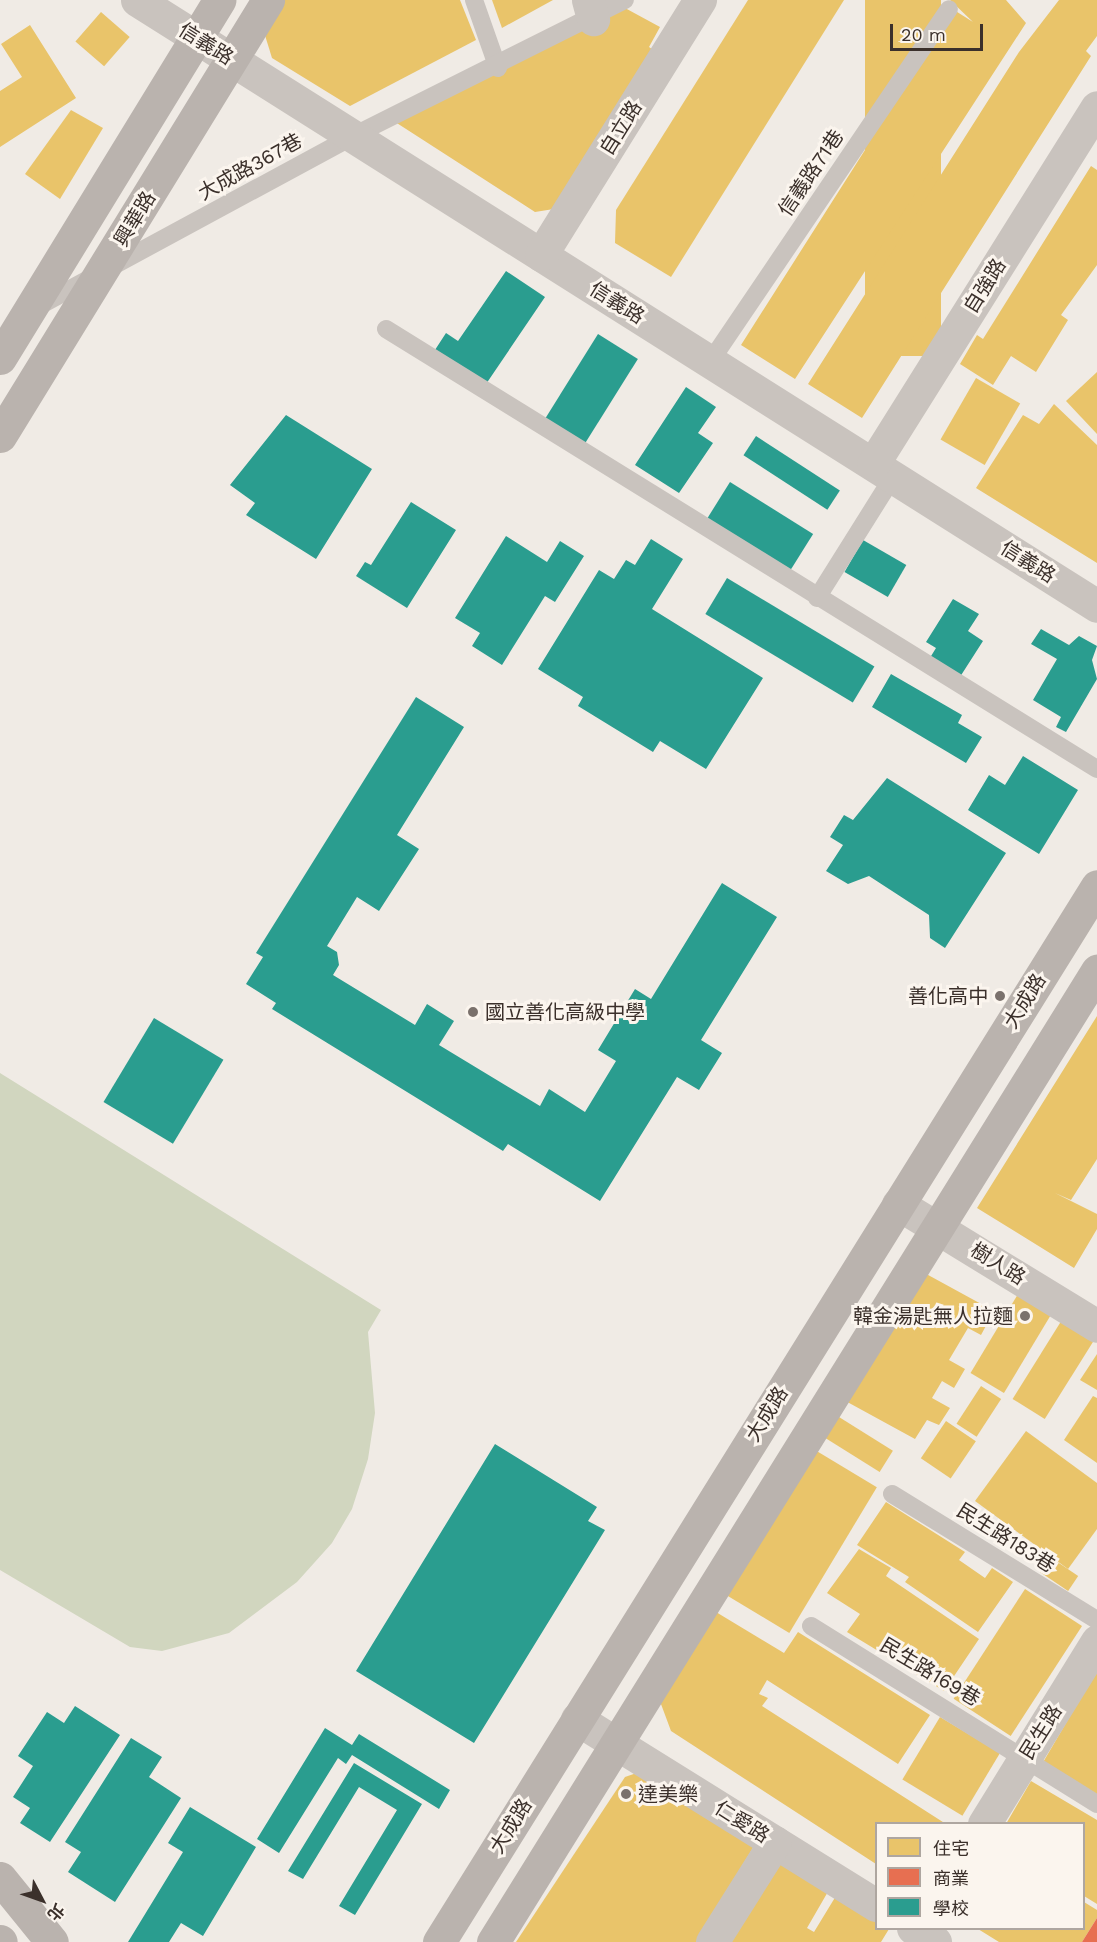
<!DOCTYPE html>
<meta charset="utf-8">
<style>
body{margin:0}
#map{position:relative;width:1097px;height:1942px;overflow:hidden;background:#f0ebe5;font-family:"Work Sans","Noto Sans TC",sans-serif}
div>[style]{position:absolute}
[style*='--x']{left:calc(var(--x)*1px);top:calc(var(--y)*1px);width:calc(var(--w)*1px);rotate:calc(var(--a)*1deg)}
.green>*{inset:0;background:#d1d6bf}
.homes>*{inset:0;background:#e9c46a;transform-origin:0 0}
.shops>*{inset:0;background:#e76f51}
.schools>*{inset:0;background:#2a9d8f;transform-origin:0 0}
.lane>*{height:18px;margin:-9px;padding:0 9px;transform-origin:9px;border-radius:9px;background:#c9c3be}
.street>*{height:33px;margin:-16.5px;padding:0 16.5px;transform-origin:16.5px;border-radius:16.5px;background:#c9c3be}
.secondary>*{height:33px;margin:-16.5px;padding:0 16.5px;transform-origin:16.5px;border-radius:16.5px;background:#bab3ae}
.dots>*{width:16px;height:16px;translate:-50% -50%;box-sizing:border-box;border:3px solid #fbf5ee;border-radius:50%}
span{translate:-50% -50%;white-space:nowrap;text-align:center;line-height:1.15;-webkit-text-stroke:6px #fbf5ee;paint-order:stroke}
.street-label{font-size:20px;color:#3b302b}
.poi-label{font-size:20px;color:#3b302b}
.right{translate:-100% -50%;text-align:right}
.left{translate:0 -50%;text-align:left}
.legend{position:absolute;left:875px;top:1822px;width:210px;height:108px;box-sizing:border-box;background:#fbf5ee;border:2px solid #aea6a0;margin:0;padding:8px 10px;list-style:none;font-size:18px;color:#3b302b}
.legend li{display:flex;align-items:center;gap:12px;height:30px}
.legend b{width:30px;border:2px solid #aea6a0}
.north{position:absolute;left:12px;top:1870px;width:60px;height:60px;-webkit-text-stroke:4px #fbf5ee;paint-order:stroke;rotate:131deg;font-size:16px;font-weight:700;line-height:24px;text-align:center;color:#3b302b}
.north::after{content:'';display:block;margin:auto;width:21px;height:27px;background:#3b302b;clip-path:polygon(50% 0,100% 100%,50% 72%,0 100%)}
.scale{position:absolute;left:890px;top:24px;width:93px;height:27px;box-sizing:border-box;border:3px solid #3b302b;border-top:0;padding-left:8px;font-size:18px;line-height:21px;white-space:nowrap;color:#3b302b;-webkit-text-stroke:4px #fbf5ee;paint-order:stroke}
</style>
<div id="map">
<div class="green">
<div style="clip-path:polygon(0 1073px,381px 1310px,368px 1332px,375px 1413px,368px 1459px,352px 1509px,332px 1543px,297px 1582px,229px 1633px,162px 1651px,130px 1647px,0 1570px)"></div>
</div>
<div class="homes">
<div style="clip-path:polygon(284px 0,460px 0,476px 40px,350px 106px,272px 58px,264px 32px)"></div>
<div style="clip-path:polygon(492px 0,553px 0,502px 28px)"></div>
<div style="clip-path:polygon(748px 0,844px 0,671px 277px,615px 243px,616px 210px)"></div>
<div style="left:865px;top:0;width:76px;height:356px"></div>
<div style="clip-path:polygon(950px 0,1006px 0,1026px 23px,795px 379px,741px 345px,954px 10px,973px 22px)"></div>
<div style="clip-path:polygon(1059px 0,1097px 0,1097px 36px,1086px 51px,1091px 56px,862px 418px,808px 384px,1019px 52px)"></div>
<div style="clip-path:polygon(625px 8px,660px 27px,649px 47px,656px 52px,560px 208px,535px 212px,389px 118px)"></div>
<div style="left:101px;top:12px;width:38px;height:39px;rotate:41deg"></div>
<div style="clip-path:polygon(30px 25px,76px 98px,0 147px,0 91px,22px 77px,1px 44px)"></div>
<div style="clip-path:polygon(71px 110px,103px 128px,60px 199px,25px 174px)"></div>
<div style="clip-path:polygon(1091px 166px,1097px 170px,1097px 265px,1061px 315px,1068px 320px,1036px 372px,1011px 356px,993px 385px,960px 364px,977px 335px,983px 339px)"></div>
<div style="clip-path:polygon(1097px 372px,1097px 434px,1066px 401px)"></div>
<div style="left:976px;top:378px;width:51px;height:71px;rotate:30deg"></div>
<div style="clip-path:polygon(1054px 404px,1097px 445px,1097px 563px,976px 488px,1023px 415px,1039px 424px)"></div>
<div style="clip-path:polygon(1097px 1016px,1097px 1159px,1071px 1200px,1055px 1193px,1097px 1214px,1097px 1229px,1074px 1268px,977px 1208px)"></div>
<div style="clip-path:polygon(919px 1270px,994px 1311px,981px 1335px,968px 1328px,949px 1360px,965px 1369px,954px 1388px,942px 1381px,932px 1398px,950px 1408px,939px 1425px,927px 1420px,915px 1439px,840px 1398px)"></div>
<div style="left:1021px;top:1289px;width:39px;height:98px;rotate:31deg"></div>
<div style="left:1065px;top:1315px;width:38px;height:99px;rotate:32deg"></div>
<div style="clip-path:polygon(1097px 1354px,1097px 1390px,1080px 1380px)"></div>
<div style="left:981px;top:1386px;width:24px;height:45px;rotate:33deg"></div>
<div style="clip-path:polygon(1093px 1396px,1097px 1398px,1097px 1463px,1064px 1440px)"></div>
<div style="left:831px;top:1412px;width:73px;height:25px;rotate:32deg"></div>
<div style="left:946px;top:1421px;width:36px;height:45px;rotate:34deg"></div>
<div style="clip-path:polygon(1026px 1431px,1097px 1483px,1097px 1529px,1068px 1569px,975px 1501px)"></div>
<div style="left:810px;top:1447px;width:78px;height:170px;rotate:31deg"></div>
<div style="clip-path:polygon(886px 1502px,965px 1552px,959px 1560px,985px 1578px,992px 1568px,1013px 1582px,978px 1632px,905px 1582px,909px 1577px,857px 1545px)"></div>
<div style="clip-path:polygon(859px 1549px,891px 1568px,886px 1576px,979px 1639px,944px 1691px,847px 1632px,860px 1614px,827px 1593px)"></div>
<div style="left:1050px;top:1557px;width:34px;height:18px;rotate:34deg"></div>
<div style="left:1025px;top:1589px;width:68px;height:131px;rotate:33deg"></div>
<div style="clip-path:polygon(711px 1609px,784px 1653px,798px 1632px,930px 1715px,898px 1764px,767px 1680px,759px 1694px,768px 1698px,762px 1706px,946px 1824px,876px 1824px,876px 1864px,671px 1731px,658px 1696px)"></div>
<div style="clip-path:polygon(1097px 1670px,1097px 1797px,1042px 1764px)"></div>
<div style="left:940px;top:1717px;width:70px;height:73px;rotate:31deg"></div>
<div style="clip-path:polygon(651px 1768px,762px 1833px,696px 1942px,516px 1942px,625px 1777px)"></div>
<div style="clip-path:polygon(1031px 1781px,1097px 1820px,1097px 1904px,1084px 1896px,1084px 1824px,1006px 1824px)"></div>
<div style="clip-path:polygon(775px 1846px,833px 1883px,807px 1928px,814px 1932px,842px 1886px,876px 1908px,876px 1929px,889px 1929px,881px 1942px,722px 1942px)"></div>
<div style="clip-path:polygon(1084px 1902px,1097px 1910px,1097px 1918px,1082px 1942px,999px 1942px,978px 1929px,1083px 1929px)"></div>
</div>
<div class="shops">
<div style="clip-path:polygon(1097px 1918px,1097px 1942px,1082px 1942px)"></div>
</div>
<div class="schools">
<div style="clip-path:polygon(506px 271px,545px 297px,484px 387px,433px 353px,446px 333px,458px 341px)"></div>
<div style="left:598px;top:334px;width:47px;height:109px;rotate:32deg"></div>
<div style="clip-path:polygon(686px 387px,716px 407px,698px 433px,713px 443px,679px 493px,635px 465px)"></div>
<div style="clip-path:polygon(286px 415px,372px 469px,316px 559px,246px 515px,255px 503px,230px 485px)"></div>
<div style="left:756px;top:436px;width:100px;height:23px;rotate:33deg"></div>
<div style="left:730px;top:482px;width:98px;height:50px;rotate:32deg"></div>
<div style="clip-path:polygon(411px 502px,456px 530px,407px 608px,356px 576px,365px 562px,371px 565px)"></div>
<div style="clip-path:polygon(506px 536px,547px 562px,560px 541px,584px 556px,555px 602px,545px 596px,502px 665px,472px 646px,480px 633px,455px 618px)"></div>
<div style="clip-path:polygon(651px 539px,683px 559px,652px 609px,763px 678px,706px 769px,660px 741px,653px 752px,578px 706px,583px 697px,538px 669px,599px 570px,614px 579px,626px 560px,635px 565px)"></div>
<div style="left:863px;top:540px;width:50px;height:37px;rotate:30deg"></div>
<div style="left:727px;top:578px;width:172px;height:42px;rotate:31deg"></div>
<div style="clip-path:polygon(953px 599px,979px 614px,968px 631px,983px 641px,958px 680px,928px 661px,936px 648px,926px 642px)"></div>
<div style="clip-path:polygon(1041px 629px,1069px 645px,1079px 636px,1097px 646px,1092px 660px,1097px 679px,1066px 732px,1056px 727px,1061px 717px,1033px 700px,1057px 659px,1031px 644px)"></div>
<div style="clip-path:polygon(891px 674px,962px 715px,958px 723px,982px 737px,966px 763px,872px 707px)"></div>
<div style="clip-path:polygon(416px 697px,464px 727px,397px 835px,419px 849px,379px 911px,357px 897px,327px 946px,337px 952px,339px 965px,333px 975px,415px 1025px,427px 1004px,454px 1021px,439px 1045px,540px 1106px,549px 1089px,585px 1112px,616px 1061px,598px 1050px,635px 989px,651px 999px,722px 883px,777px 917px,701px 1040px,722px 1053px,699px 1090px,677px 1077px,600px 1201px,508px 1144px,503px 1151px,272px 1009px,276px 1003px,246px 984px,263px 957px,256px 953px)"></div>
<div style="clip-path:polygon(1023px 756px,1078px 790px,1039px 854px,968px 810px,989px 775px,1005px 785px)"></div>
<div style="clip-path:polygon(887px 778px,1006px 853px,945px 948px,930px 938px,929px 915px,869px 876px,848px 884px,826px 871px,843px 845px,830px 837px,844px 815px,853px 820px)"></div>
<div style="left:154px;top:1018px;width:81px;height:98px;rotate:31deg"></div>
<div style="clip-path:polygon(495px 1444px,597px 1507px,588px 1521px,605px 1530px,474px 1743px,356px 1671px)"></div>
<div style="clip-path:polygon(75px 1706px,120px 1735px,50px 1842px,20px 1823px,30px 1808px,13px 1797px,33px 1766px,18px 1756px,47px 1712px,64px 1723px)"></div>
<div style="clip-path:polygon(325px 1728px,352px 1745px,359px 1734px,450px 1790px,439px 1809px,352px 1755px,346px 1764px,338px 1758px,279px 1853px,257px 1839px)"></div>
<div style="clip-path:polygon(131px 1738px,162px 1757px,149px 1777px,181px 1798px,115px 1902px,68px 1872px,81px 1852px,65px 1842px)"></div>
<div style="clip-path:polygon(354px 1763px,422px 1804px,355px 1915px,339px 1906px,397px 1810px,359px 1787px,303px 1879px,288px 1871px)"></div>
<div style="clip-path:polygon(190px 1807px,256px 1847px,203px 1936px,181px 1923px,169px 1942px,128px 1942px,183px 1852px,168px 1843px)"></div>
</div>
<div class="lane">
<div style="--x:474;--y:0;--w:72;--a:70.6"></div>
<div style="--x:37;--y:307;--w:359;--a:-28.4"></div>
<div style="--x:353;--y:136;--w:304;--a:-26.6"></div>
<div style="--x:386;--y:329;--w:836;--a:31.75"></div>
<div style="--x:710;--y:362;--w:426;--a:-55.9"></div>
<div style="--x:817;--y:598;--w:143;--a:-57.9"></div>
<div style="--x:892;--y:1494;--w:241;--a:31.6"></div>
<div style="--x:811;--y:1626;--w:337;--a:31.9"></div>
</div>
<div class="street">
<div style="--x:137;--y:0;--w:1135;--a:32.26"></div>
<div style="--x:588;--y:0;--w:20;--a:75"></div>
<div style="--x:541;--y:255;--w:301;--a:-58.1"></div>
<div style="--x:873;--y:464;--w:421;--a:-57.9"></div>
<div style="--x:898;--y:1204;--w:233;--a:31.5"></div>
<div style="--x:577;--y:1719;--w:352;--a:31.9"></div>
<div style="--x:984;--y:1824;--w:215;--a:-58.3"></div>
<div style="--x:913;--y:1928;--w:26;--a:32"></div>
<div style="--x:712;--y:1942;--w:118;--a:-57.8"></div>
</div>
<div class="secondary">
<div style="--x:0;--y:358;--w:420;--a:-58.5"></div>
<div style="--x:0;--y:436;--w:512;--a:-58.42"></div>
<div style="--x:0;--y:1878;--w:82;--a:50.9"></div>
<div style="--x:0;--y:1941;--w:1;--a:45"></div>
<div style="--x:439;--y:1942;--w:1244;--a:-58.07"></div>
<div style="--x:493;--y:1942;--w:1144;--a:-58.12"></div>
</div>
<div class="dots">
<div style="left:1000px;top:996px;background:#7a716c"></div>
<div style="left:473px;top:1012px;background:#7a716c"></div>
<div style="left:1025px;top:1316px;background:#7a716c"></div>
<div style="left:626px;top:1794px;background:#7a716c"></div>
</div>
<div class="street-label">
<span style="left:206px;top:44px;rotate:32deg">信義路</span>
<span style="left:621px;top:128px;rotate:-58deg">自立路</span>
<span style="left:250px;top:167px;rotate:-29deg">大成路367巷</span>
<span style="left:811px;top:173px;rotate:-56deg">信義路71巷</span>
<span style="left:135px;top:219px;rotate:-59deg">興華路</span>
<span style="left:985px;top:286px;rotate:-58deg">自強路</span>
<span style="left:617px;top:303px;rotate:32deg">信義路</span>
<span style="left:1028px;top:562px;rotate:32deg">信義路</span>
<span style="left:1025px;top:1001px;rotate:-58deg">大成路</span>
<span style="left:998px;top:1264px;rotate:32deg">樹人路</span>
<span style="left:767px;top:1414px;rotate:-58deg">大成路</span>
<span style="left:1006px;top:1538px;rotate:32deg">民生路183巷</span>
<span style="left:930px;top:1672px;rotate:31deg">民生路169巷</span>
<span style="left:1041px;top:1732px;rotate:-58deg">民生路</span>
<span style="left:742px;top:1822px;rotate:32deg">仁愛路</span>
<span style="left:511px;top:1826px;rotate:-58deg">大成路</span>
</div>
<div class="poi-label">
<span class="right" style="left:988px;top:996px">善化高中</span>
<span class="left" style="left:485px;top:1012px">國立善化高級中學</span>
<span class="right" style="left:1013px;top:1316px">韓金湯匙無人拉麵</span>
<span class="left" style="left:638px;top:1794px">達美樂</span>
</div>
<ul class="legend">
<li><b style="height:16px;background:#e9c46a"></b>住宅</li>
<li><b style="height:16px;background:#e76f51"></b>商業</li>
<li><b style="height:16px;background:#2a9d8f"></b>學校</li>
</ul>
<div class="north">北</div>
<div class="scale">20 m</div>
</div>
